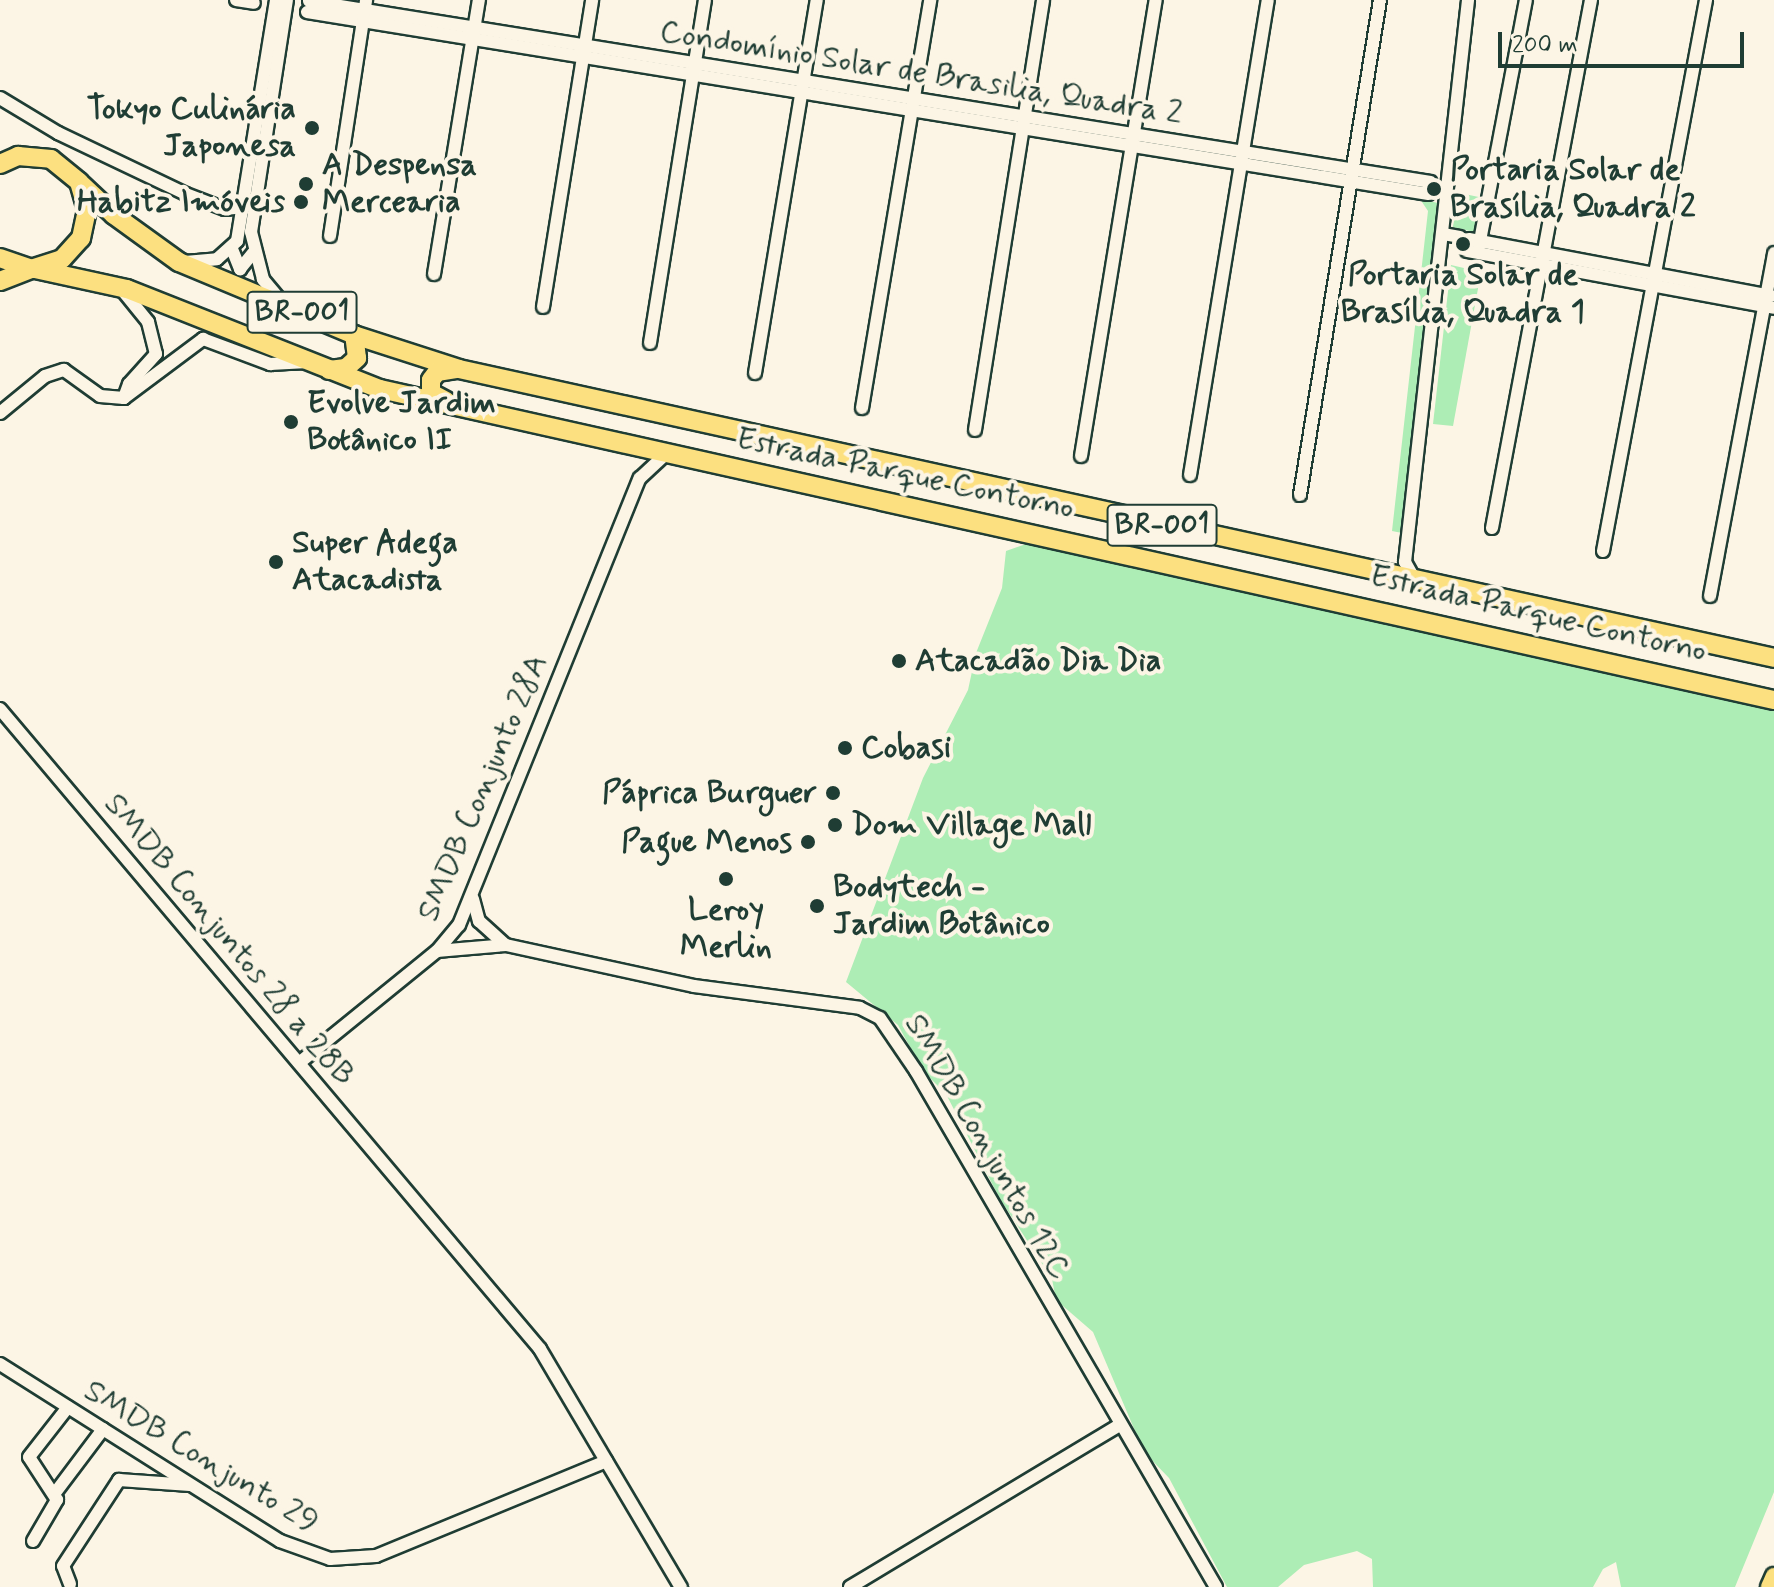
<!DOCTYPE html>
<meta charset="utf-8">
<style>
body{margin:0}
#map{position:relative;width:1774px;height:1587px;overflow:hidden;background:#fcf5e5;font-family:Mynerve,sans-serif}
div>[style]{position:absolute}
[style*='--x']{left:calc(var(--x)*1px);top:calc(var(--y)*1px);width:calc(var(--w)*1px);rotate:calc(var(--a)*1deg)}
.green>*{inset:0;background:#adedb5;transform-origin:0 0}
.roads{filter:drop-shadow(2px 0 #1f3d34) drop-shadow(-2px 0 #1f3d34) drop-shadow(0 2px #1f3d34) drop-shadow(0 -2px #1f3d34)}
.minor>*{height:12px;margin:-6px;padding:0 6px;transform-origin:6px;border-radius:6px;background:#fcf5e5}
.major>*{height:16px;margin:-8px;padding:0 8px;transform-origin:8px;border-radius:8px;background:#fce080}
.highway>*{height:18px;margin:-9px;padding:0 9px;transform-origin:9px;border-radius:9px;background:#fce080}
.dots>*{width:22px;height:22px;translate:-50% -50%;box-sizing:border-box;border:4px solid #fcf5e5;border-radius:50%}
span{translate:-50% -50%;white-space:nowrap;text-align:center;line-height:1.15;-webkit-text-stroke:8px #fcf5e5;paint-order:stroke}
.shield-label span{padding:2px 6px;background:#fcf5e5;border:2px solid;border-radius:6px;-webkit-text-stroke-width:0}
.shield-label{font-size:30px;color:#1f3d34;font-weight:700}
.street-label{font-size:32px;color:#1f3d34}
.poi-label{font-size:32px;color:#1f3d34;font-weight:700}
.right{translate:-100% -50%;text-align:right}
.left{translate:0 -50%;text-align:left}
.scale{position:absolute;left:1498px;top:32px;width:246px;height:36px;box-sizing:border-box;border:4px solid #1f3d34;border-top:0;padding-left:10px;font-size:24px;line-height:28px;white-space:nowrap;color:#1f3d34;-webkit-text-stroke:6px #fcf5e5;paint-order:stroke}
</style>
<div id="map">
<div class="green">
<div style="left:1460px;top:193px;width:25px;height:35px;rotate:12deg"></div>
<div style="clip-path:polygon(1420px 199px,1438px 203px,1438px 211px,1402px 533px,1392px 531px,1428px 211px)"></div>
<div style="clip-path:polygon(1451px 265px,1481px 272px,1453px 426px,1433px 424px)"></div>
<div style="clip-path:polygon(1026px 544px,1716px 698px,1774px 701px,1774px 1492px,1735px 1587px,1621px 1587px,1616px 1562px,1603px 1569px,1593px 1587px,1373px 1587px,1372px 1559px,1357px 1551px,1304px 1565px,1278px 1587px,1227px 1587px,1169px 1478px,1144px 1452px,1093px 1332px,1056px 1300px,1052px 1279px,1000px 1199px,946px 1094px,923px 1071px,898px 1025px,846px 982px,923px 778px,968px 690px,976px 653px,1002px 588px,1006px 551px)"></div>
</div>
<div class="roads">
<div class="minor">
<div style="--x:236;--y:0;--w:18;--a:9"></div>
<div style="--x:309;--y:1;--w:1136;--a:9.17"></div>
<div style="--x:307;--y:12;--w:1136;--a:9.22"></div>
<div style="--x:0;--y:98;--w:68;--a:31.1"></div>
<div style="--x:58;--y:133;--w:142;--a:25.5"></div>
<div style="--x:186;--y:194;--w:42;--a:21"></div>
<div style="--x:225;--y:209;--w:19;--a:-6"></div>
<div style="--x:1443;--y:234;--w:17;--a:10"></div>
<div style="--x:330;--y:236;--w:239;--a:-81.3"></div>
<div style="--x:1469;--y:239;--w:307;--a:10.7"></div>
<div style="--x:1479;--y:246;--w:250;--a:-79.2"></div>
<div style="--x:232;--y:249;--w:22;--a:68"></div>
<div style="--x:240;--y:269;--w:21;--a:-51"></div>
<div style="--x:1467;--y:251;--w:312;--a:10.5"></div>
<div style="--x:185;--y:262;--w:32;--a:-5"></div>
<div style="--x:217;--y:259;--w:27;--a:-42"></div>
<div style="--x:237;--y:241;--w:244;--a:-80.8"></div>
<div style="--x:434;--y:274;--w:278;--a:-80.7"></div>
<div style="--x:123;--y:291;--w:40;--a:51"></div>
<div style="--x:148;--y:322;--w:33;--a:76"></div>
<div style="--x:156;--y:354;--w:40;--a:132"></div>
<div style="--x:129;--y:384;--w:15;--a:110"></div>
<div style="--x:282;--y:302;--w:30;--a:-130"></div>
<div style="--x:263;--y:279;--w:49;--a:-104.3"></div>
<div style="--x:251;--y:232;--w:235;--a:-81.2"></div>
<div style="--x:543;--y:307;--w:311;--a:-80.9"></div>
<div style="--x:650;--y:343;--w:347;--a:-80.9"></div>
<div style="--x:755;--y:373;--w:378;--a:-80.6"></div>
<div style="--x:862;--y:408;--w:414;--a:-80.5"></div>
<div style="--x:0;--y:413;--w:58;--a:-39.4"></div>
<div style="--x:45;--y:376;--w:20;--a:-18"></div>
<div style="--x:64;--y:370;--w:44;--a:35.8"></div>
<div style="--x:100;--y:396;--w:24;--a:5"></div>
<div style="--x:124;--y:398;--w:99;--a:-36.8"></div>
<div style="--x:203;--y:339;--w:72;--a:20.5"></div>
<div style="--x:270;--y:364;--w:33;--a:-3"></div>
<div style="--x:975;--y:430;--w:435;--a:-81"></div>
<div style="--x:1081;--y:456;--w:462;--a:-80.7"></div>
<div style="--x:1190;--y:475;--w:481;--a:-80.7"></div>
<div style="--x:1300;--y:495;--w:501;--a:-80.82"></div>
<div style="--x:1492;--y:528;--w:537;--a:-79.38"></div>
<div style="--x:1603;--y:551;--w:561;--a:-79.41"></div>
<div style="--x:1415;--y:580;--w:21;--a:-119"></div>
<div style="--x:1405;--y:562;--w:566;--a:-83.6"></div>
<div style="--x:1710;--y:596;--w:349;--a:-79.4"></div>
<div style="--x:0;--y:709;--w:837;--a:49.84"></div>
<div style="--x:540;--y:1349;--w:277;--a:59.4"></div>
<div style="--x:473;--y:899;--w:23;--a:75"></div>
<div style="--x:479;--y:921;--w:36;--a:42"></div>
<div style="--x:437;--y:951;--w:69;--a:-5"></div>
<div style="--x:506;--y:945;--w:192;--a:12.3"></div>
<div style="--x:694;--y:986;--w:167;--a:7.5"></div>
<div style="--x:860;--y:1008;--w:22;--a:27"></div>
<div style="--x:880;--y:1018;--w:64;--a:55.8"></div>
<div style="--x:916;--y:1071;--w:597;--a:59.83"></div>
<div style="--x:299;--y:1063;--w:178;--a:-39.1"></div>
<div style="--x:437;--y:951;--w:34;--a:-50"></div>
<div style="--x:459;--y:925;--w:482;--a:-68"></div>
<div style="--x:640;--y:478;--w:35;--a:-43"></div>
<div style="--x:0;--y:1364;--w:331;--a:32.3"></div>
<div style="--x:280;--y:1541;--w:53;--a:19.8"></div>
<div style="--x:330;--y:1559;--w:46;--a:-3.7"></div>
<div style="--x:376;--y:1556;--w:249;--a:-22.4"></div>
<div style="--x:55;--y:1493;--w:80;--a:-53.1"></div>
<div style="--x:33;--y:1541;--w:48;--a:-59.7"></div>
<div style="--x:57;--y:1500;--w:51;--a:-123.1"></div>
<div style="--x:29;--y:1457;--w:63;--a:-52"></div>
<div style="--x:70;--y:1584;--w:19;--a:-111"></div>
<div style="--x:63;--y:1566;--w:103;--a:-56.9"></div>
<div style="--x:119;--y:1480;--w:71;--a:4"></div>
<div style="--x:850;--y:1587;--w:315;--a:-31"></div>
</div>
<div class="major">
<div style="--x:1769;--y:1587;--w:12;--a:-66"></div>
</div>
<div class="highway">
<div style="--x:0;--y:164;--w:20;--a:-24"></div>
<div style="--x:18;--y:156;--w:33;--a:5"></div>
<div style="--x:51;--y:159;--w:36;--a:39"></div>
<div style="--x:79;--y:182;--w:29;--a:74"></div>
<div style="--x:87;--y:210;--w:29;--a:102"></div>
<div style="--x:81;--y:238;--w:28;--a:132"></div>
<div style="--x:62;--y:259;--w:32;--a:162"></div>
<div style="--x:32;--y:269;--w:34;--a:-161"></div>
<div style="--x:79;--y:182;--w:48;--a:43.3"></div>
<div style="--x:114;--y:215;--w:80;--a:35.9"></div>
<div style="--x:179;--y:262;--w:190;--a:22.6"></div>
<div style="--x:354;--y:335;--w:110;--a:17.9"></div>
<div style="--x:459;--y:369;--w:1346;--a:12.39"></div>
<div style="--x:35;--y:269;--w:94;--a:12.3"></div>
<div style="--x:127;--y:289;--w:272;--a:21.6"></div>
<div style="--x:380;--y:389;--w:1428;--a:12.58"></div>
<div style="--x:0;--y:281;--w:33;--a:-21"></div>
<div style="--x:329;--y:370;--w:17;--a:-7"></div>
<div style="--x:346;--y:368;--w:15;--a:-42"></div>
<div style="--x:357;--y:358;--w:23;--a:-97"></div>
<div style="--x:446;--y:401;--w:17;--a:-152"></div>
<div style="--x:431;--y:393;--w:13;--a:-90"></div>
<div style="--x:431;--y:380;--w:10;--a:-53"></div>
<div style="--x:437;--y:372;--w:19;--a:-9"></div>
</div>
</div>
<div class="dots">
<div style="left:312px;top:128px;background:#1f3d34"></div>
<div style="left:306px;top:184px;background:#1f3d34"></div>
<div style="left:1434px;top:189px;background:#1f3d34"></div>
<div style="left:301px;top:202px;background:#1f3d34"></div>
<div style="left:1463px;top:244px;background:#1f3d34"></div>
<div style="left:291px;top:422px;background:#1f3d34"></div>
<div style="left:276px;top:562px;background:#1f3d34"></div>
<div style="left:899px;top:661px;background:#1f3d34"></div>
<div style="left:845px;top:748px;background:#1f3d34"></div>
<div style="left:833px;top:793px;background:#1f3d34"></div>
<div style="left:835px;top:825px;background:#1f3d34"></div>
<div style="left:808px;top:842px;background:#1f3d34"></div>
<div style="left:726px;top:879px;background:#1f3d34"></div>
<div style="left:817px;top:906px;background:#1f3d34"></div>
</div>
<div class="shield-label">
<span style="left:302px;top:312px">BR-001</span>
<span style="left:1162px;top:525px">BR-001</span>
</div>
<div class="street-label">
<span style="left:921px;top:73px;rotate:9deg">Condomínio Solar de Brasilia, Quadra 2</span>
<span style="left:905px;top:474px;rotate:12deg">Estrada Parque Contorno</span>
<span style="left:1538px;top:614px;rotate:13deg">Estrada Parque Contorno</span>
<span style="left:483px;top:788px;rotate:-67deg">SMDB Conjunto 28A</span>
<span style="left:229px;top:940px;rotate:50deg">SMDB Conjuntos 28 a 28B</span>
<span style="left:987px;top:1147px;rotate:60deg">SMDB Conjuntos 12C</span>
<span style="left:201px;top:1457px;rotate:31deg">SMDB Conjunto 29</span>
</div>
<div class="poi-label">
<span class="right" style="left:296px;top:128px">Tokyo Culinária<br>Japonesa</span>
<span class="left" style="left:322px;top:184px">A Despensa<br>Mercearia</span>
<span class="left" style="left:1450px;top:189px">Portaria Solar de<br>Brasília, Quadra 2</span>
<span class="right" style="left:285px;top:202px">Habitz Imóveis</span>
<span style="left:1463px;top:294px">Portaria Solar de<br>Brasília, Quadra 1</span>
<span class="left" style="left:307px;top:422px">Evolve Jardim<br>Botânico II</span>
<span class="left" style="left:292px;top:562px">Super Adega<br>Atacadista</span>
<span class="left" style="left:915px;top:661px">Atacadão Dia Dia</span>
<span class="left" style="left:861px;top:748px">Cobasi</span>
<span class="right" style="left:817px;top:793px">Páprica Burguer</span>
<span class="left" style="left:851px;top:825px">Dom Village Mall</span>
<span class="right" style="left:792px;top:842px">Pague Menos</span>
<span class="left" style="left:833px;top:906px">Bodytech -<br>Jardim Botânico</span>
<span style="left:726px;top:929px">Leroy<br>Merlin</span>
</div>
<div class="scale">200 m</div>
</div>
